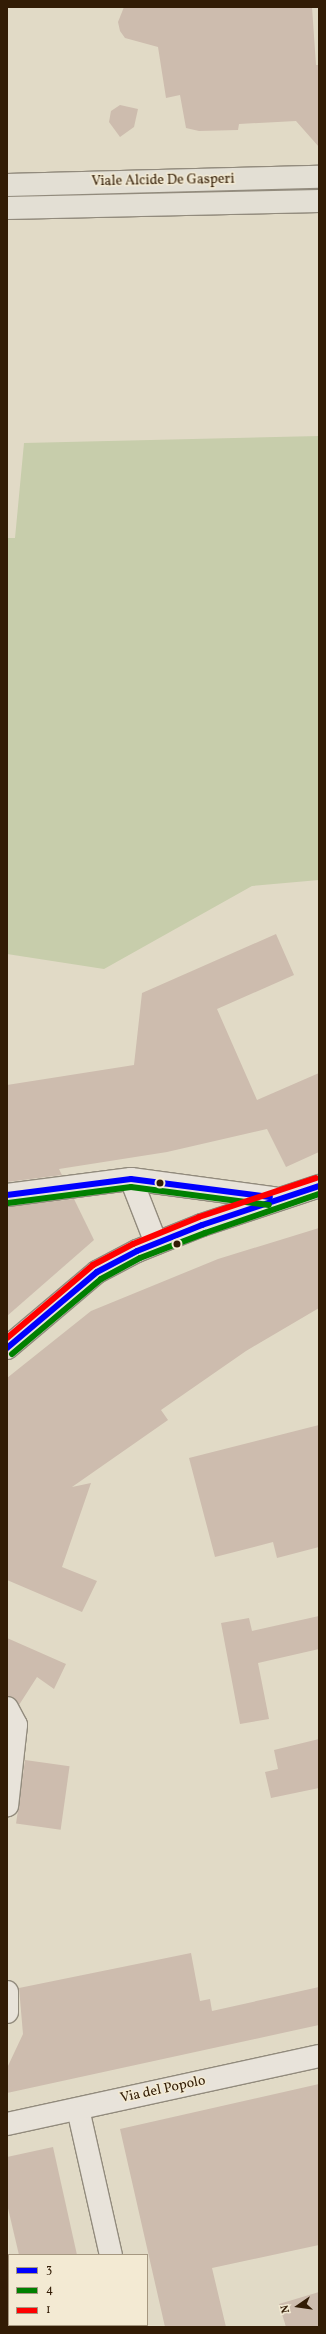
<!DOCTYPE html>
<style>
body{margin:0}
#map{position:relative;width:326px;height:2334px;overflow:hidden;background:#e1dac6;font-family:Vollkorn,serif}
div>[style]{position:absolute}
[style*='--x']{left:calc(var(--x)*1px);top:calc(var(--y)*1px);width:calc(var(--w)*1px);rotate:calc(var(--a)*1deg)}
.green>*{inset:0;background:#c7cdab}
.building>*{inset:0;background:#cdbcae;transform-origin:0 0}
.roads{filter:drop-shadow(1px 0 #928b7d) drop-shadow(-1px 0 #928b7d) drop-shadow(0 1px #928b7d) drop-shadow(0 -1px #928b7d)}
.minor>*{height:22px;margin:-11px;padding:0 11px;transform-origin:11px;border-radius:11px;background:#e8e3da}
.major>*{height:22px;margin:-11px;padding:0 11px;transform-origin:11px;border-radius:11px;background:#e3dfd4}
.bus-1>*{height:6px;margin:-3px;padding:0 3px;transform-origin:3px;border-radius:3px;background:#00f}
.bus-2>*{height:6px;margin:-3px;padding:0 3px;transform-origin:3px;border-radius:3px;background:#008000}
.bus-3>*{height:6px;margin:-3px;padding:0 3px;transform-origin:3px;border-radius:3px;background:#f00}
.dots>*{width:11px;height:11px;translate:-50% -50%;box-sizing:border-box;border:2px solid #f3ead3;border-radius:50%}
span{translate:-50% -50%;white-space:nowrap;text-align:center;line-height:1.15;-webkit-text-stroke:3px #f3ead3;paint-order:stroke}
.street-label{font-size:14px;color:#321c05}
.frame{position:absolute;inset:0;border:8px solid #321c05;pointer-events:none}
.legend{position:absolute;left:8px;top:2254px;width:140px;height:72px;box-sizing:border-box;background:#f3ead3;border:1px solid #a69881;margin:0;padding:5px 7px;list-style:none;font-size:12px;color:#321c05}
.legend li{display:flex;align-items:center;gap:8px;height:20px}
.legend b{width:20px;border:1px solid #a69881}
.north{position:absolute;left:278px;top:2286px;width:40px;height:40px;-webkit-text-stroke:3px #f3ead3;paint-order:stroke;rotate:257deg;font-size:11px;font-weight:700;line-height:16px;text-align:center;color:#321c05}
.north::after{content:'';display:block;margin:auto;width:14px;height:18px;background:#321c05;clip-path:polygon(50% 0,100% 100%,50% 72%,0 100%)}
</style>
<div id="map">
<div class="green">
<div style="clip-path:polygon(319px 436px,319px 880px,252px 886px,104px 969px,7px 954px,7px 538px,15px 538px,24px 443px)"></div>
</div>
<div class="building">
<div style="clip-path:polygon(124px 7px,312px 7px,316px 65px,319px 65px,319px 147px,296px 121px,239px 124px,238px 130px,199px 131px,186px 128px,180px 95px,166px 98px,158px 47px,125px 38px,120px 31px,118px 22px)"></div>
<div style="clip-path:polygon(120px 105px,138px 109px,134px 127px,120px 137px,109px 122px,111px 111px)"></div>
<div style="clip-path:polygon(276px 934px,294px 975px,217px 1009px,257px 1100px,319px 1073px,319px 1152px,286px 1167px,267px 1129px,167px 1152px,59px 1169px,62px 1175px,7px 1182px,7px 1085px,134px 1065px,142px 993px)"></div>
<div style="clip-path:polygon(74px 1199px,94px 1240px,7px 1316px,7px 1207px)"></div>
<div style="clip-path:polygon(319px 1228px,319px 1308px,246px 1351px,161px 1410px,168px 1420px,72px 1487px,91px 1483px,62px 1567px,97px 1581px,82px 1612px,7px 1580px,7px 1378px,91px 1311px,218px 1259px)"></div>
<div style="clip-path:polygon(319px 1425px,319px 1547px,277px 1558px,273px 1542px,215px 1557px,189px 1458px)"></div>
<div style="clip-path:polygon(319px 1616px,319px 1649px,258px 1663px,269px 1719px,240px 1724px,221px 1623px,249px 1618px,252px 1631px)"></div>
<div style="clip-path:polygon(7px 1638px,66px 1664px,54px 1689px,37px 1677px,19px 1705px,14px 1698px,7px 1696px)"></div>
<div style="clip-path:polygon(319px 1739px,319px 1788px,271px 1798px,265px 1772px,278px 1769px,274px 1750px)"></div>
<div style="left:25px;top:1760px;width:45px;height:64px;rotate:8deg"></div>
<div style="clip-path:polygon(191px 1953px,200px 2001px,210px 1999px,212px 2011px,319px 1987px,319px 2025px,7px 2093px,7px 2068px,23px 2034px,19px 1988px)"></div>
<div style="clip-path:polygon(319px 2084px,319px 2245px,212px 2268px,226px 2327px,165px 2327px,120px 2129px)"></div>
<div style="clip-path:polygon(53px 2147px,77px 2255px,19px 2255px,7px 2204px,7px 2157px)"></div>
<div style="clip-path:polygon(319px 2292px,319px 2327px,286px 2327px,279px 2304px)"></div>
</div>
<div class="roads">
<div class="minor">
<div style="--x:131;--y:1179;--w:69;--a:68.7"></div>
<div style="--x:7;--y:1195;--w:125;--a:-7.4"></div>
<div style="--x:131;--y:1179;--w:144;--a:7.6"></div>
<div style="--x:7;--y:1348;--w:118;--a:-40.2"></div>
<div style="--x:97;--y:1272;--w:45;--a:-27.7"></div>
<div style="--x:137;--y:1251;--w:70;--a:-21.8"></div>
<div style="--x:202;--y:1225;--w:123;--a:-18.4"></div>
<div style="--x:7;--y:1708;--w:19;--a:62"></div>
<div style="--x:16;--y:1725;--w:81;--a:96.3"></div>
<div style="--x:7;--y:1992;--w:20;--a:90"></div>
<div style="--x:78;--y:2109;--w:150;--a:77.3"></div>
<div style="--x:7;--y:2124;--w:319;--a:-12.3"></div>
<div style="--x:127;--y:2325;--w:2;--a:90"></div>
</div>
<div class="major">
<div style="--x:7;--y:185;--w:312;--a:-1.5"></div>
<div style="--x:7;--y:208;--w:312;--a:-1.3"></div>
</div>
</div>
<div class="bus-1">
<div style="--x:7;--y:1195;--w:125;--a:-7.4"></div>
<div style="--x:131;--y:1179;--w:140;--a:7.4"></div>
<div style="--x:7;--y:1348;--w:118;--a:-40.2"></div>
<div style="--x:97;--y:1272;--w:45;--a:-27.7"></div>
<div style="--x:137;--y:1251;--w:70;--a:-21.8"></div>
<div style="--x:202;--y:1225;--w:123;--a:-18.4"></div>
</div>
<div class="bus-2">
<div style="--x:8;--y:1203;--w:124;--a:-7.4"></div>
<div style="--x:131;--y:1187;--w:139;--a:7.4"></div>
<div style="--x:12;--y:1354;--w:116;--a:-40.1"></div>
<div style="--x:101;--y:1279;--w:44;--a:-28.3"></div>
<div style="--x:140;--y:1258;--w:70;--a:-21"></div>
<div style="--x:205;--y:1233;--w:120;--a:-18.9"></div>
</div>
<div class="bus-3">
<div style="--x:7;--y:1338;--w:113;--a:-40.3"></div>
<div style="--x:93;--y:1265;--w:45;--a:-27.7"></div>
<div style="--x:133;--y:1244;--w:71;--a:-22.2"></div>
<div style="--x:199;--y:1217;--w:123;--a:-18.4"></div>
</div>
<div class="dots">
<div style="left:160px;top:1183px;background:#321c05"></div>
<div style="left:177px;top:1244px;background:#321c05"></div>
</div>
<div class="street-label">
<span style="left:163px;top:181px;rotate:-1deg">Viale Alcide De Gasperi</span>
<span style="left:163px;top:2090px;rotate:-12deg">Via del Popolo</span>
</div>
<div class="frame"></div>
<ul class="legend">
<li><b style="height:5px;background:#00f"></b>3</li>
<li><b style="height:5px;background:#008000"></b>4</li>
<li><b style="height:5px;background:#f00"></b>1</li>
</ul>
<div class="north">N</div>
</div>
